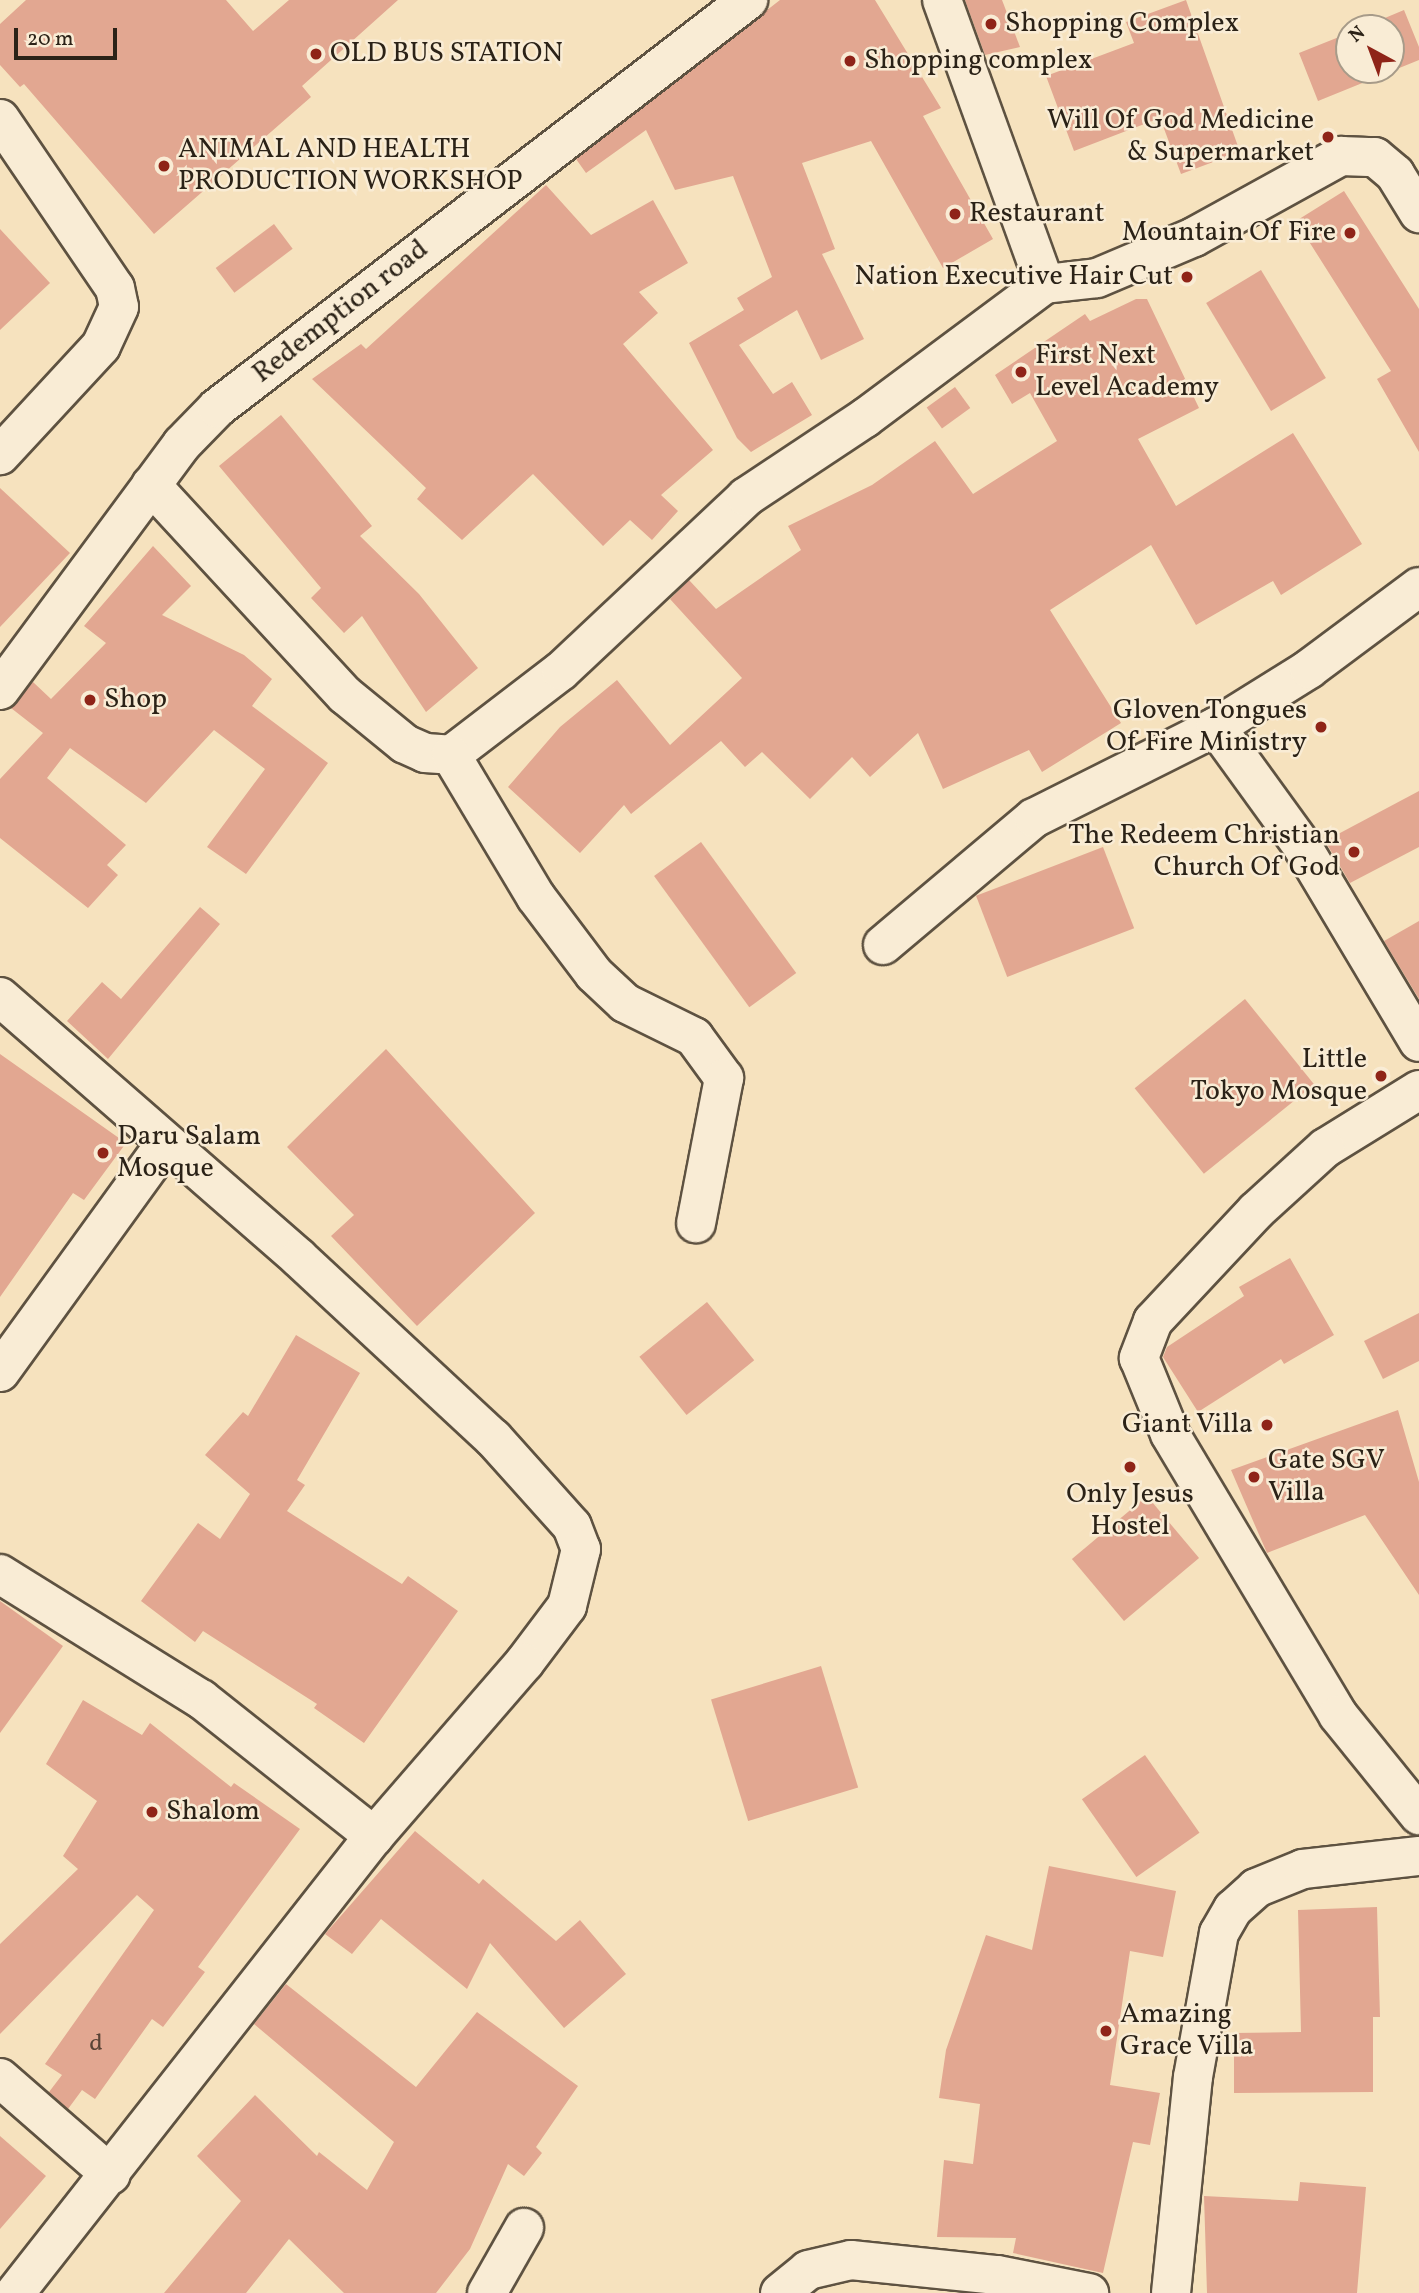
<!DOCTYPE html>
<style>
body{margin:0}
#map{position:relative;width:1419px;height:2293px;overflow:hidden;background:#f6e2be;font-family:Vollkorn,serif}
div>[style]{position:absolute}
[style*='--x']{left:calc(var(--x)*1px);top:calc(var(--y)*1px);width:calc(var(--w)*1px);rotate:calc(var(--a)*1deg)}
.building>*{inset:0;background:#e2a791;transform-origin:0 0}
.roads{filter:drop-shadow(2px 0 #5e5241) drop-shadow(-2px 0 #5e5241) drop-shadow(0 2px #5e5241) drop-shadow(0 -2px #5e5241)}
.minor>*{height:38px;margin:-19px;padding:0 19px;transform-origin:19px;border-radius:19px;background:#f9ecd5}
.dots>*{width:19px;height:19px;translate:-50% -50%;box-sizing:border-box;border:4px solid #f9ecd5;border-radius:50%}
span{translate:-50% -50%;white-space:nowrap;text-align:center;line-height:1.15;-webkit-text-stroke:5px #f9ecd5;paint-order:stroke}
.number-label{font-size:24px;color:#594336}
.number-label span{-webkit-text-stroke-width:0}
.poi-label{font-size:28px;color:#2b2217}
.left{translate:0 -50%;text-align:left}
.right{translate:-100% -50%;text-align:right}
.street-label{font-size:28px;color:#2b2217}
.north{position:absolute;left:1335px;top:14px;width:70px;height:70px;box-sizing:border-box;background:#f9ecd5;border:2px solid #a79b89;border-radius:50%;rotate:319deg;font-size:19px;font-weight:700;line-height:28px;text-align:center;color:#2b2217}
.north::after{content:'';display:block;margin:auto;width:24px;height:32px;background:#8f2418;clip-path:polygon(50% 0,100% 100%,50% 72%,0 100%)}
.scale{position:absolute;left:14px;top:28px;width:103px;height:32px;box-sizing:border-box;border:4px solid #2b2217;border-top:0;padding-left:9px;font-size:21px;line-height:24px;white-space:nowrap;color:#2b2217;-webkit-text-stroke:5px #f9ecd5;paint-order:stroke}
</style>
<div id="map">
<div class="building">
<div style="clip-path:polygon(26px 0,226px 0,253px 31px,289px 0,398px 0,302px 86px,311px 97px,154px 234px,24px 84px,20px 87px,0 65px,0 24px)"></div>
<div style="clip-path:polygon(780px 0,875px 0,941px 108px,923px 116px,993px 239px,943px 268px,871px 141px,802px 163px,835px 249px,822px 254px,864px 339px,821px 360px,797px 310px,739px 345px,773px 394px,792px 382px,812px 415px,751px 452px,737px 438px,689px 343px,744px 310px,737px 298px,772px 277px,733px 176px,675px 190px,646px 130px,586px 173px,576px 159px)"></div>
<div style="clip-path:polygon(965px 0,1002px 0,1020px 47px,985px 55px)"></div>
<div style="clip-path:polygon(1186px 0,1240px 152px,1181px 174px,1160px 118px,1074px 151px,1046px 76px,1134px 43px,1126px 22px)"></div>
<div style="clip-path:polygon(1404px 10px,1419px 47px,1419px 60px,1318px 101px,1299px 53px,1349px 33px,1349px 70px,1391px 70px,1391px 28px,1361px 28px)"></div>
<div style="clip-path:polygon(546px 185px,591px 235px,653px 200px,688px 263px,639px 292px,658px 313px,623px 344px,713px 450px,661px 495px,678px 511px,652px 540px,630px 520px,603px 546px,533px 474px,462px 540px,417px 499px,426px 488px,312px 379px,361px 344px,366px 349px)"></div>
<div style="clip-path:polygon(1344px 191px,1419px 309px,1419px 452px,1377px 379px,1391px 371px,1296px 221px)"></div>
<div style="left:274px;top:224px;width:31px;height:73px;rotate:53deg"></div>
<div style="clip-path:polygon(0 229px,50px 283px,0 330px)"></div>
<div style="left:1261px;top:270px;width:126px;height:64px;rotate:59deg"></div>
<div style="clip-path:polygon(1136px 299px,1147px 299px,1199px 408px,1138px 439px,1176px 506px,1293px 433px,1362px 544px,1281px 595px,1273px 581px,1196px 625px,1151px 545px,1050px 610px,1121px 723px,1042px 772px,1029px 750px,943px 789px,918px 733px,870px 777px,852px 757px,810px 799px,762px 752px,745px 767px,721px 741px,631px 814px,624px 805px,580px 853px,508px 787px,560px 727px,617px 680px,670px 745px,742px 678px,670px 599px,689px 580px,716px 609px,801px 550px,788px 526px,872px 485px,935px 441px,973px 494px,1057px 441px,1030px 393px,1012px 404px,995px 375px,1085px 314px,1090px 321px)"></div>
<div style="left:955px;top:387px;width:26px;height:35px;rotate:54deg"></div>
<div style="clip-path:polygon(281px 415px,372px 526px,360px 536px,419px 594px,478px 668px,426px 712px,362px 616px,344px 633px,311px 598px,321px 588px,219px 466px)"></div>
<div style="clip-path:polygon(0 488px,70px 553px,0 627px)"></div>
<div style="clip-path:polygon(153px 546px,191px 586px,162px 615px,244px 655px,272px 679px,252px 706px,328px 763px,246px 874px,207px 847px,265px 769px,214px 730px,146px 803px,70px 748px,47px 778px,126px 845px,107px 865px,118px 875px,88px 908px,0 838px,0 779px,43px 733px,11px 708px,33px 682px,51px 699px,106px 643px,84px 626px)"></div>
<div style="clip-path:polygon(1419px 791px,1419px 847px,1350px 883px,1325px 841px)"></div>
<div style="left:701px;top:842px;width:162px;height:58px;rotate:54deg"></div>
<div style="left:1103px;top:847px;width:87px;height:136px;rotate:69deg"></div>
<div style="clip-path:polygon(200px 907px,220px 924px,108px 1059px,67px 1021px,102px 982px,121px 999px)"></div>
<div style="clip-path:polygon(1419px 921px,1419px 999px,1384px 941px)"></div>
<div style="left:1245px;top:999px;width:110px;height:142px;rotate:51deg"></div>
<div style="clip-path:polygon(386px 1049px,535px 1213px,417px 1326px,331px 1236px,354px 1215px,287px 1147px)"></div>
<div style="clip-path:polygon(0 1054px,126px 1143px,84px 1200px,73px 1193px,0 1297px)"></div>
<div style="clip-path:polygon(1290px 1258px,1334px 1335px,1284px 1364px,1281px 1359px,1198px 1412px,1163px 1357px,1167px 1347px,1244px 1296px,1239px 1287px)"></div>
<div style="left:707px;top:1302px;width:75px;height:87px;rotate:51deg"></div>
<div style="clip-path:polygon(1419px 1313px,1419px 1361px,1383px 1379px,1364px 1341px)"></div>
<div style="clip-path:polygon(296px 1335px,360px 1373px,297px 1480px,305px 1485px,287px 1511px,402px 1584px,408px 1576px,458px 1611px,364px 1743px,314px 1708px,317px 1704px,203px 1631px,195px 1642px,141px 1601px,198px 1523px,220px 1539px,250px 1494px,205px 1455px,243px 1412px,248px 1416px)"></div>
<div style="clip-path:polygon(1398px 1410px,1419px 1482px,1419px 1595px,1365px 1515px,1267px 1553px,1231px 1470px)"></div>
<div style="left:1147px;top:1496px;width:81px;height:98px;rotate:50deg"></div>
<div style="clip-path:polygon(0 1601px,63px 1646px,0 1733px)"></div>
<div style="left:821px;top:1666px;width:127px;height:115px;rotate:73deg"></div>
<div style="clip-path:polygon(83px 1700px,142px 1735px,150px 1723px,231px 1787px,234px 1783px,300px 1829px,198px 1967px,205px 1972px,163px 2027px,152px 2019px,95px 2099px,82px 2090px,68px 2109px,49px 2092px,62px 2075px,45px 2064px,154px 1910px,137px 1895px,0 2034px,0 1944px,78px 1869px,63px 1856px,97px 1801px,46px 1764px)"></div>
<div style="left:1145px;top:1755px;width:95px;height:77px;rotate:55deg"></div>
<div style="clip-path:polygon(415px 1831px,479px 1884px,483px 1879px,556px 1941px,580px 1920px,626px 1974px,564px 2028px,490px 1943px,467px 1989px,381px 1919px,352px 1954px,325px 1934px)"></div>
<div style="clip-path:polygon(1049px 1866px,1176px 1891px,1163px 1957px,1130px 1951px,1110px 2085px,1160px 2093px,1150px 2145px,1133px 2142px,1103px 2273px,1013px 2253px,1016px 2238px,937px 2237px,944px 2160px,973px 2164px,980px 2104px,939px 2098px,946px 2050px,986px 1935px,1032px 1950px)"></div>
<div style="clip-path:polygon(1377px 1907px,1380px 2017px,1373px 2017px,1373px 2092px,1234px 2093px,1234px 2033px,1301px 2032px,1298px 1910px)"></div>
<div style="clip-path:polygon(286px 1984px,416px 2087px,477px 2012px,578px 2086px,536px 2147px,542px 2153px,524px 2176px,508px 2164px,470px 2249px,436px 2293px,344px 2293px,289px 2239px,246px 2293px,164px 2293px,241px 2201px,197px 2156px,255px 2095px,317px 2156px,319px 2152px,367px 2190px,394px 2142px,254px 2024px)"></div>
<div style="clip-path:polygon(0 2136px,46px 2176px,0 2229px)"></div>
<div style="clip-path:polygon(1300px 2182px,1366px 2187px,1357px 2293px,1207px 2293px,1204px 2196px,1298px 2201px)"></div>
</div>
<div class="roads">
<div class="minor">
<div style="--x:942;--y:0;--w:302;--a:70.1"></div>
<div style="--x:0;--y:119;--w:204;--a:55.8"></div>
<div style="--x:115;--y:288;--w:19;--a:78"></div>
<div style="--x:119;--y:307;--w:43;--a:114.8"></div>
<div style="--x:101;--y:346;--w:149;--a:132.8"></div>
<div style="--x:151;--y:485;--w:286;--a:47.3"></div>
<div style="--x:345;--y:695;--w:77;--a:39.2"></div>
<div style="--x:405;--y:744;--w:22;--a:24"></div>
<div style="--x:425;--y:753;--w:26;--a:4"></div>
<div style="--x:451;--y:755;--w:138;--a:-37.4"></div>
<div style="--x:561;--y:671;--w:254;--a:-43.2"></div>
<div style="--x:746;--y:497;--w:143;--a:-33.6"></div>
<div style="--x:865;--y:418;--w:224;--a:-36.7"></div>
<div style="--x:1045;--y:284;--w:52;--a:-6.6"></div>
<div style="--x:1097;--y:278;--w:105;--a:-22.9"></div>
<div style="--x:1194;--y:237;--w:168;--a:-28.9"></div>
<div style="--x:1341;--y:156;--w:34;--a:2"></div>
<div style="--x:1375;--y:157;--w:26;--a:40"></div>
<div style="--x:1395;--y:174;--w:46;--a:58.4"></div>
<div style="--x:0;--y:690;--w:306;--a:-53.5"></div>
<div style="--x:182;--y:444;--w:50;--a:-45.8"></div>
<div style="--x:217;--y:408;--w:670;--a:-37.54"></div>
<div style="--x:1216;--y:727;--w:147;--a:54.1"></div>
<div style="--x:1302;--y:846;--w:228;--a:59.2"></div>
<div style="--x:451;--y:755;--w:165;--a:59.1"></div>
<div style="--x:536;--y:897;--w:96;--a:53"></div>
<div style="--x:594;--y:974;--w:42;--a:43.1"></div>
<div style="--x:625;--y:1003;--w:77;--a:26.2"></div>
<div style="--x:694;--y:1037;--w:51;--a:53.8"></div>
<div style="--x:724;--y:1078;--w:148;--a:100.9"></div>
<div style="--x:883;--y:945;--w:197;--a:-40.1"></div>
<div style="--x:1034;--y:818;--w:203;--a:-26.6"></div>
<div style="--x:1216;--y:727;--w:110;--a:-31.9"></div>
<div style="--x:1309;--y:669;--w:137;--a:-36.7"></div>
<div style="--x:0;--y:997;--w:397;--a:41.1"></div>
<div style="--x:299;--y:1258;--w:265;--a:42.9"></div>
<div style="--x:493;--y:1438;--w:118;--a:48.1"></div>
<div style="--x:572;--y:1526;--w:25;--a:69"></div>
<div style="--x:581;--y:1549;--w:59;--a:103.8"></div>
<div style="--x:567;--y:1606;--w:71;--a:127"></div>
<div style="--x:524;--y:1663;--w:229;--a:130.9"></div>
<div style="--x:374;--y:1836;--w:581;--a:128.15"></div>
<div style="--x:1419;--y:1090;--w:110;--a:148.3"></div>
<div style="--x:1325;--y:1148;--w:93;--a:137.6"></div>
<div style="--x:1256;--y:1211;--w:151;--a:133.1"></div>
<div style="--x:1153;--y:1321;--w:40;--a:111"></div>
<div style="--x:1139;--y:1358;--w:82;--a:67.8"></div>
<div style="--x:1170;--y:1434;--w:327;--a:59.1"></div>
<div style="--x:1338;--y:1715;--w:129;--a:51"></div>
<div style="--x:0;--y:1372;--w:281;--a:-54.1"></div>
<div style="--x:0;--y:1574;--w:237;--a:31.9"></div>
<div style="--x:201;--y:1699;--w:221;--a:38.4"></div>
<div style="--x:0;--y:2078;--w:147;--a:41.1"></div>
<div style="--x:487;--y:2293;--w:75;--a:-60.4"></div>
<div style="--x:780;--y:2293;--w:36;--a:-39"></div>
<div style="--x:808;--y:2270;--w:44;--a:-13.1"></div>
<div style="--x:851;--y:2260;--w:147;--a:5.9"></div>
<div style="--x:997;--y:2275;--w:94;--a:11.1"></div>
<div style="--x:1171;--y:2293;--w:217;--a:-84.2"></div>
<div style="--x:1193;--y:2077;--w:146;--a:-79.8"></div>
<div style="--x:1219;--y:1933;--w:28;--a:-60"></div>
<div style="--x:1233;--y:1909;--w:31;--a:-42"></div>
<div style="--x:1256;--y:1888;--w:51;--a:-22"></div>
<div style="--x:1303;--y:1869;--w:117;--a:-6.4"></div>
</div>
</div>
<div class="dots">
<div style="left:991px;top:24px;background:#8f2418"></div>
<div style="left:316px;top:54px;background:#8f2418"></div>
<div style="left:850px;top:61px;background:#8f2418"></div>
<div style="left:1328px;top:137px;background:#8f2418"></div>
<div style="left:164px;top:166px;background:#8f2418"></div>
<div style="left:955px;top:214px;background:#8f2418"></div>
<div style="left:1350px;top:233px;background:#8f2418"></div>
<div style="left:1187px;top:277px;background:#8f2418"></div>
<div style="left:1021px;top:372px;background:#8f2418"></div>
<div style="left:90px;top:700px;background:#8f2418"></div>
<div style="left:1321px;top:727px;background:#8f2418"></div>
<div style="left:1354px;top:852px;background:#8f2418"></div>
<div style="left:1381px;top:1076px;background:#8f2418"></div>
<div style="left:103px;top:1153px;background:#8f2418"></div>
<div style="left:1267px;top:1425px;background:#8f2418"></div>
<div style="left:1130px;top:1467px;background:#8f2418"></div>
<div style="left:1254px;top:1477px;background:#8f2418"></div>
<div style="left:152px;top:1812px;background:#8f2418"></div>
<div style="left:1106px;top:2031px;background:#8f2418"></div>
</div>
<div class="number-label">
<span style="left:96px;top:2045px">d</span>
</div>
<div class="poi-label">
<span class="left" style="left:1005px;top:24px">Shopping Complex</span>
<span class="left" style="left:330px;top:54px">OLD BUS STATION</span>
<span class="left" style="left:864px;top:61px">Shopping complex</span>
<span class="right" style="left:1314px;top:137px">Will Of God Medicine<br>&amp; Supermarket</span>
<span class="left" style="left:178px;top:166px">ANIMAL AND HEALTH<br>PRODUCTION WORKSHOP</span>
<span class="left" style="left:969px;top:214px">Restaurant</span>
<span class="right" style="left:1336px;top:233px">Mountain Of Fire</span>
<span class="right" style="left:1173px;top:277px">Nation Executive Hair Cut</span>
<span class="left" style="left:1035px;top:372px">First Next<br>Level Academy</span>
<span class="left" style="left:104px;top:700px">Shop</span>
<span class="right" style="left:1307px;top:727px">Gloven Tongues<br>Of Fire Ministry</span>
<span class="right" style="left:1340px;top:852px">The Redeem Christian<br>Church Of God</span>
<span class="right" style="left:1367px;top:1076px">Little<br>Tokyo Mosque</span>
<span class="left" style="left:117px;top:1153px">Daru Salam<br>Mosque</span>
<span class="right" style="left:1253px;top:1425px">Giant Villa</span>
<span class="left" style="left:1268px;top:1477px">Gate SGV<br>Villa</span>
<span style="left:1130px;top:1511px">Only Jesus<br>Hostel</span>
<span class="left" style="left:166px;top:1812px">Shalom</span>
<span class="left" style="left:1120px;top:2031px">Amazing<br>Grace Villa</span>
</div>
<div class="street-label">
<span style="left:341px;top:312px;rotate:-38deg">Redemption road</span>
</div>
<div class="north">N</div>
<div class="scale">20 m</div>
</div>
